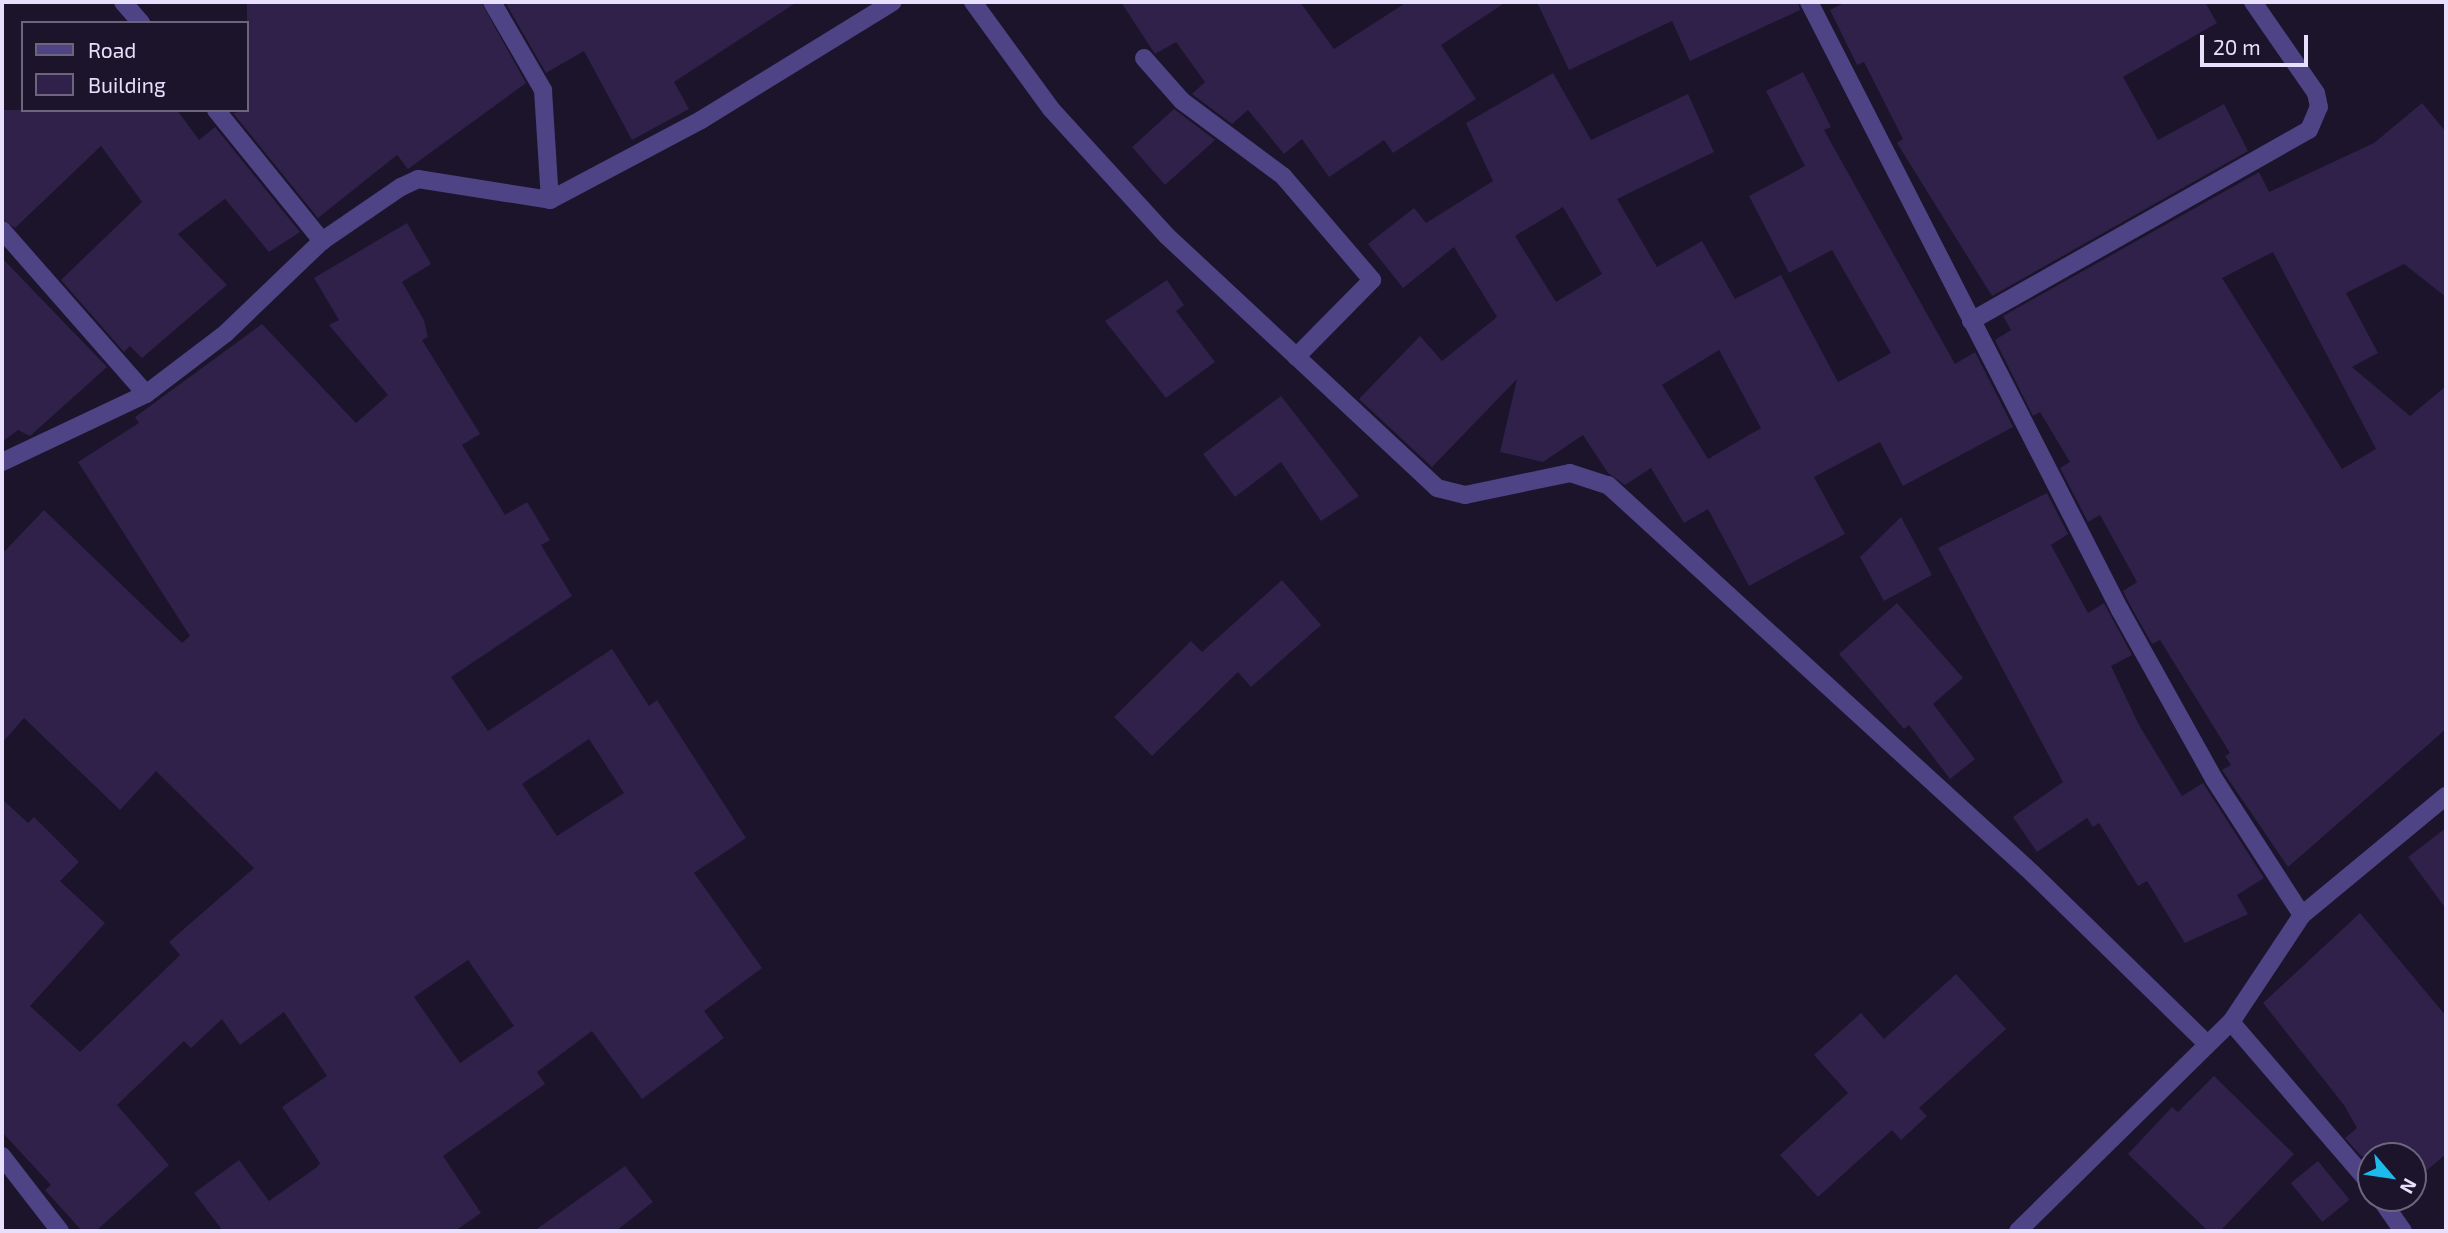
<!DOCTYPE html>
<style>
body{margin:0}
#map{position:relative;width:2448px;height:1233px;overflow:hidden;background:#1b142a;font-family:"Exo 2",sans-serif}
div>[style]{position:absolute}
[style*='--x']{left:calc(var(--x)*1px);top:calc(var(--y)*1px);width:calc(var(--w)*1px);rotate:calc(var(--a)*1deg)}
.building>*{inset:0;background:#2f2149;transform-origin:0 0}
.minor>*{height:18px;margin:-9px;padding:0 9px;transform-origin:9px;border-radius:9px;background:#4e4385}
span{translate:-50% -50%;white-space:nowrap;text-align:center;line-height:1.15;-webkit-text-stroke:6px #1b142a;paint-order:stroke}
.frame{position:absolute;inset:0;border:4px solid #e7dffc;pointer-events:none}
.legend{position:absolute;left:21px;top:21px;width:228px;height:91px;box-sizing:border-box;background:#1b142a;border:2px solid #6d657e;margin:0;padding:9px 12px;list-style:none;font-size:21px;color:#e7dffc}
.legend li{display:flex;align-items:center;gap:14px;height:35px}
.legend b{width:35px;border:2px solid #6d657e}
.north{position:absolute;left:2357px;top:1142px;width:70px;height:70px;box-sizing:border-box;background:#1b142a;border:2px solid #6d657e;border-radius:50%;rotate:119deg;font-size:19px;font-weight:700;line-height:28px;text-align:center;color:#e7dffc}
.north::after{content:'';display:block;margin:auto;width:24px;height:32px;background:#1dbbeb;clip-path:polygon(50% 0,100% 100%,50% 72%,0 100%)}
.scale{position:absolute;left:2200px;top:35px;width:108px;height:32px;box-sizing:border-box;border:4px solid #e7dffc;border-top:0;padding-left:9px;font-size:21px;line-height:24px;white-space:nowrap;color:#e7dffc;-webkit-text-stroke:5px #1b142a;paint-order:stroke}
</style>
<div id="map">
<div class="building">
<div style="clip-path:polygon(247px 2px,481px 2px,526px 83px,408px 169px,397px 155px,318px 218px,233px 113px,247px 110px)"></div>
<div style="clip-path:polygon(505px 2px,797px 2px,674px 82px,689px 109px,632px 140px,584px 51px,546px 73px)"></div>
<div style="clip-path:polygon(1121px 2px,1300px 2px,1334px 49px,1407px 2px,1506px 2px,1441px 45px,1476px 99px,1393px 153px,1384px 140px,1329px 177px,1302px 139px,1284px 154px,1248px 110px,1232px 124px,1192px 94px,1205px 82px,1176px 42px,1155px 54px)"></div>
<div style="clip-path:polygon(1537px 2px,1798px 2px,1800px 10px,1690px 61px,1672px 21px,1569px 70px)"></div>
<div style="clip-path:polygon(1846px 2px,2205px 2px,2217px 23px,2123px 77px,2158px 140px,2224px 104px,2248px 151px,1992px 296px,1897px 143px,1903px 139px,1864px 62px,1857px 65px,1830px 10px)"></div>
<div style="clip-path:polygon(evenodd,1803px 72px,1831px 127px,1824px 130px,1955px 364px,1975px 352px,2013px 427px,1903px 486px,1880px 442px,1814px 477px,1845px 534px,1749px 586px,1708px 509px,1684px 523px,1651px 468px,1625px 485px,1608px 473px,1583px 435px,1543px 462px,1500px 452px,1517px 379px,1432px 467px,1359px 399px,1420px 336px,1442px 361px,1497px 317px,1454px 247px,1403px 288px,1368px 244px,1414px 208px,1426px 223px,1493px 181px,1466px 123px,1553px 73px,1591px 140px,1688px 94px,1714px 152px,1617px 199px,1657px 267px,1702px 241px,1735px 299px,1781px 275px,1838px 382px,1891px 353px,1832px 250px,1789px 273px,1749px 196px,1805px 166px,1766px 91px,1803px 72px,1563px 207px,1602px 274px,1556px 302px,1515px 236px,1563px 207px,1803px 72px,1719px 350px,1761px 428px,1708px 459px,1662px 385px,1719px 350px)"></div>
<div style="clip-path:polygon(evenodd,2422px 103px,2446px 132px,2446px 297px,2404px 264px,2346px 293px,2378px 353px,2352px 367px,2410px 416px,2446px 386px,2446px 729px,2288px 867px,2222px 770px,2231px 765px,2225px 756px,2230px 753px,2160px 640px,2152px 644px,2130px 605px,2123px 591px,2137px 582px,2100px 515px,2088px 522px,2060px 468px,2070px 462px,2040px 412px,2033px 416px,1995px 340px,2011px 330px,2003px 316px,2259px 172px,2269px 192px,2374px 143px,2422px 103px,2273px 252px,2376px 449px,2342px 469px,2222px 278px,2273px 252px)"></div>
<div style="clip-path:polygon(1174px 109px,1215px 140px,1165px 185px,1132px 147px)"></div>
<div style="clip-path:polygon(2px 110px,177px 110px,199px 140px,215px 127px,300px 232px,269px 252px,225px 199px,178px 234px,227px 285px,142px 358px,130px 346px,124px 352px,61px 280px,142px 202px,101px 146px,15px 228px,2px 219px)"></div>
<div style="clip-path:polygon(evenodd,407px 223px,431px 264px,402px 282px,424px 320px,428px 337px,422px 340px,480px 434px,462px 445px,505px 515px,527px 502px,550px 540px,541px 545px,572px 596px,451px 677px,488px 731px,612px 649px,649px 706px,657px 700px,746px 838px,694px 873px,762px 968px,704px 1011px,724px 1038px,642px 1099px,592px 1031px,537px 1072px,545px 1084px,443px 1156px,481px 1213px,455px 1231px,223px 1231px,194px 1193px,239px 1160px,269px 1201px,317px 1167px,320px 1163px,282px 1107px,327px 1076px,284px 1012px,240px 1045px,222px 1019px,191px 1048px,184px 1041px,117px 1105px,169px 1165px,96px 1231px,82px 1231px,45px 1190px,51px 1185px,2px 1132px,2px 799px,28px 823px,34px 817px,79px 862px,60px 881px,105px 923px,30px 1006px,80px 1052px,180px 955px,169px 942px,254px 868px,156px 771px,120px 810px,24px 718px,2px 743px,2px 554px,44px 510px,182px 643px,190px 636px,78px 462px,139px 423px,135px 417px,262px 324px,356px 423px,388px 395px,329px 325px,339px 320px,314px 278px,407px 223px,589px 739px,624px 793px,557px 836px,522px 784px,589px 739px,407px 223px,468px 960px,514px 1026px,460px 1063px,414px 997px,468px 960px)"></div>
<div style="clip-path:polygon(2px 258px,107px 367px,30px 436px,18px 430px,2px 442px)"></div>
<div style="clip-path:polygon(1167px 280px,1184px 305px,1176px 311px,1215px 362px,1166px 398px,1105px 321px)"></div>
<div style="clip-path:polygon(1281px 396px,1359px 496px,1321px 521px,1281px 462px,1235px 497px,1203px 454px)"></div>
<div style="clip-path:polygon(2047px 493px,2068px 534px,2051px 545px,2088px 613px,2104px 603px,2132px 655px,2111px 666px,2139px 725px,2182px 796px,2203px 783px,2264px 878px,2237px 895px,2248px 914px,2185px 943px,2147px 881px,2138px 886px,2099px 823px,2093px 827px,2087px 818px,2037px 852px,2013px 817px,2063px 782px,1938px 548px)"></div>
<div style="clip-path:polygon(1901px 517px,1932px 575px,1884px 601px,1860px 557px)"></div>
<div style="clip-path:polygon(1282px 580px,1321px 625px,1251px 687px,1238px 672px,1152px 756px,1114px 717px,1191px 641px,1202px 652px)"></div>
<div style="clip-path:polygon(1897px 603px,1963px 678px,1933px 704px,1975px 759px,1950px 779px,1909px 725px,1904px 729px,1839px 654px)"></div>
<div style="clip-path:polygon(2446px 828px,2446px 909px,2408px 857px)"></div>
<div style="clip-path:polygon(2360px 913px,2446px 1016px,2446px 1154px,2413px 1182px,2413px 1147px,2403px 1156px,2361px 1156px,2345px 1138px,2357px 1128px,2344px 1105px,2263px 1003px)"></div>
<div style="clip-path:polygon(1956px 974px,2006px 1029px,1919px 1108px,1927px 1116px,1901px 1140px,1892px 1130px,1818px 1197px,1780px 1155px,1848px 1093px,1814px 1055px,1861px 1013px,1884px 1039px)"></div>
<div style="clip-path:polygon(2214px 1076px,2294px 1154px,2220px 1231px,2208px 1231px,2128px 1154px,2172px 1107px,2178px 1112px)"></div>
<div style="left:2318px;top:1161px;width:50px;height:35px;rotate:51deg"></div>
<div style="clip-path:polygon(625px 1166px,653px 1202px,616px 1231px,534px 1231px)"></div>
</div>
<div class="minor">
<div style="--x:123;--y:2;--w:28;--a:49"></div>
<div style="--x:492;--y:2;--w:102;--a:59.9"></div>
<div style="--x:543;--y:90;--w:110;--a:86.4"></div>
<div style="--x:973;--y:2;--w:132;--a:53.9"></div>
<div style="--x:1051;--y:109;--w:172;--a:47.6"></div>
<div style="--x:1167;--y:236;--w:369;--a:43"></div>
<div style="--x:1437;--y:488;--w:29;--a:14"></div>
<div style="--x:1465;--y:495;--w:107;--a:-11.8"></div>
<div style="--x:1570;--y:473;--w:40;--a:18"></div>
<div style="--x:1608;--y:485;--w:575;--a:42.46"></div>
<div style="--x:2032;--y:873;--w:245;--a:44.3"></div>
<div style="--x:1809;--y:2;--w:683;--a:62.91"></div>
<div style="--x:2120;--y:610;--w:193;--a:60.9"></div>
<div style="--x:2214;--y:779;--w:162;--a:57.1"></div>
<div style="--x:1144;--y:58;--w:57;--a:48.5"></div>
<div style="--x:1182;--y:101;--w:126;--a:36.6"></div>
<div style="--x:1283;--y:176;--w:137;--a:49.4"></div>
<div style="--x:1372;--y:280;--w:108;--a:134.6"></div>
<div style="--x:216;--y:110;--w:169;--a:51"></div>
<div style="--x:2;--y:230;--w:218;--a:48.7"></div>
<div style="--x:1971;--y:321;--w:388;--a:-29.5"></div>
<div style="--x:2309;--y:130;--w:25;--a:-67"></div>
<div style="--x:2319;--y:107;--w:14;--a:-102"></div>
<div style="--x:2316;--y:93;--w:111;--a:-124.7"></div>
<div style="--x:2;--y:462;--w:159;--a:-25.3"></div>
<div style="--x:146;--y:394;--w:101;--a:-37.3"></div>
<div style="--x:226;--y:333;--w:133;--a:-43.8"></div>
<div style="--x:322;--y:241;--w:96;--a:-34.4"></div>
<div style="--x:401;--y:187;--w:19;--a:-25"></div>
<div style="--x:418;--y:179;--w:134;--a:9"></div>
<div style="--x:550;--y:200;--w:171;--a:-27.9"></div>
<div style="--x:701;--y:120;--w:225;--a:-31.6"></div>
<div style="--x:2231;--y:1022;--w:215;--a:49.3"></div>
<div style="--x:2;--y:1156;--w:95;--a:52.3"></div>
<div style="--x:2380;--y:1198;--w:40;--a:55.1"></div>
<div style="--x:2018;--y:1231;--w:298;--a:-44.5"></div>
<div style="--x:2231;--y:1022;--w:128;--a:-56.4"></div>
<div style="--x:2302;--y:915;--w:187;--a:-39.6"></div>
</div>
<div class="frame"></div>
<ul class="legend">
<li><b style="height:9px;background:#4e4385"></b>Road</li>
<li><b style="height:19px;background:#2f2149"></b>Building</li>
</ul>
<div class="north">N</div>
<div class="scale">20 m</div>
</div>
